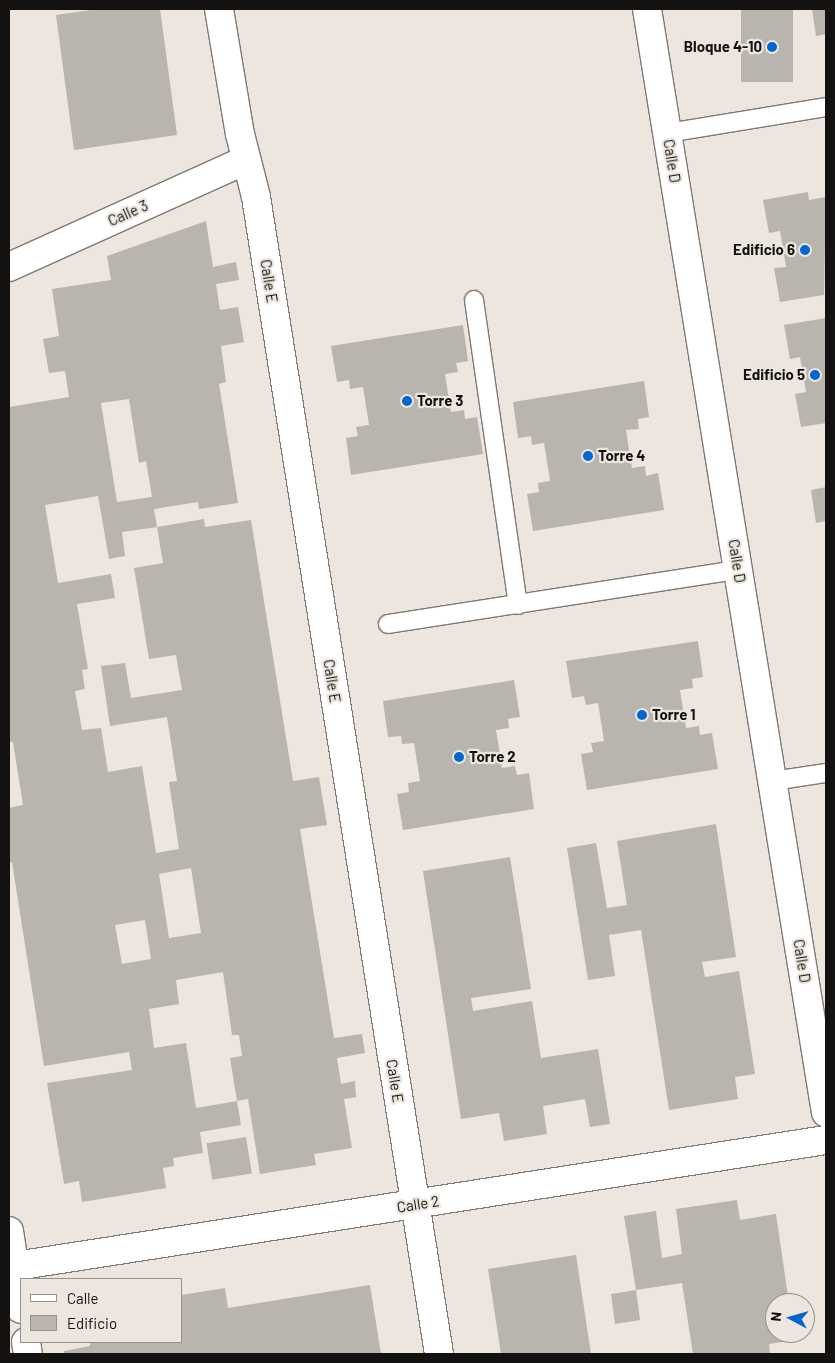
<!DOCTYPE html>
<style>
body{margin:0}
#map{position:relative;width:835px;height:1363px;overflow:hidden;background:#ece6df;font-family:Barlow,sans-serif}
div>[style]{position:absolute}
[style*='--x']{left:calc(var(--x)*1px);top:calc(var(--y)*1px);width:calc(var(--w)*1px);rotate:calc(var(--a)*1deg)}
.building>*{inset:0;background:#b9b4ad;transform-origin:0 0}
.roads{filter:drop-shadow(1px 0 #7e7973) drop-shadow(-1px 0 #7e7973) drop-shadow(0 1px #7e7973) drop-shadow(0 -1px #7e7973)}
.service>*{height:18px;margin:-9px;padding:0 9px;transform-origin:9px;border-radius:9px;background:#fff}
.minor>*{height:28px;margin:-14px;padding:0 14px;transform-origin:14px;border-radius:14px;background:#fff}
.dots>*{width:14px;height:14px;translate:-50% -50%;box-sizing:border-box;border:2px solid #ece6df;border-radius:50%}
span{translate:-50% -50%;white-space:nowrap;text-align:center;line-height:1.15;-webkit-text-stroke:4.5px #ece6df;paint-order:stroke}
.poi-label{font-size:15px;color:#141210;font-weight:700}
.right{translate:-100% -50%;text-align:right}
.left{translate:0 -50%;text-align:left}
.street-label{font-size:15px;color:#141210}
.frame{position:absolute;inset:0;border:10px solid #141210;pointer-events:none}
.legend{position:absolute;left:20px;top:1278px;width:162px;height:65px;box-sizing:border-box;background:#ece6df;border:1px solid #96918c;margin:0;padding:6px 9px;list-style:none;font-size:15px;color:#141210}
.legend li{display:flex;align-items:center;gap:10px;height:25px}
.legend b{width:25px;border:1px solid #96918c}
.north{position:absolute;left:765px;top:1293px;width:50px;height:50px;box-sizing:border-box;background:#ece6df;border:1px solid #96918c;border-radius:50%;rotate:276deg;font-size:14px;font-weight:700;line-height:20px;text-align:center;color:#141210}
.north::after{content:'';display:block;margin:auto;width:18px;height:22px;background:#0266ce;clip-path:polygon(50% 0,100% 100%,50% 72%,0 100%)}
</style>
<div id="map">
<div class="building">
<div style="clip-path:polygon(98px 9px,160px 9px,177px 135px,74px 150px,56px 15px)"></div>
<div style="left:741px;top:9px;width:52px;height:73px"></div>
<div style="clip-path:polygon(812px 9px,826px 9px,826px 34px,816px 36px)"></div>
<div style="clip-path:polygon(808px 192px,809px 200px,826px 197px,824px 295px,780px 302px,774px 268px,786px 267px,780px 231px,769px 233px,763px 200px)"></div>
<div style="clip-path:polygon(evenodd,206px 221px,213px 267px,236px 262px,239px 280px,216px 284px,220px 310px,238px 307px,244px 342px,221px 346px,226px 382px,219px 384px,238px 503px,199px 509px,198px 502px,154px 509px,157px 527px,122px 532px,125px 556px,109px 559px,98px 496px,45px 505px,58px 583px,111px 574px,115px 598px,77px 604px,88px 669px,82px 670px,85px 689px,75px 691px,82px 730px,101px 728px,108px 772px,142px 766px,156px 853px,179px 849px,169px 782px,177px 781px,167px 717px,110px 726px,101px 666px,125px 663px,131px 698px,182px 690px,176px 655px,149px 659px,134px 568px,163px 563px,157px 527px,204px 519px,205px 527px,251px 520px,293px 781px,319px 777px,327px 825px,300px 829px,334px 1038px,362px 1034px,365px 1053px,337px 1058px,341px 1084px,355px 1081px,356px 1097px,344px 1099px,352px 1148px,314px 1154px,316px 1165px,260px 1174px,248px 1099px,237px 1101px,230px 1058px,242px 1056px,239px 1035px,232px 1035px,223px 972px,176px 980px,179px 1004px,149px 1009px,154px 1048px,186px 1043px,196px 1108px,237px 1101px,241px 1125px,200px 1132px,203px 1153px,173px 1158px,174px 1166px,163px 1168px,166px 1188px,82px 1202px,79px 1181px,64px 1184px,47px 1083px,132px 1070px,129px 1052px,44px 1066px,12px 862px,9px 863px,9px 808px,23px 805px,13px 742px,9px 742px,9px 407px,69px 397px,65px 371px,49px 373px,43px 339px,59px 336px,52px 289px,111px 280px,107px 256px,206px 221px,129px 399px,139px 463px,146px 461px,152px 497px,117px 502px,101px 403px,129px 399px,206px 221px,191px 868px,201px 933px,169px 938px,159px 874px,191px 868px,206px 221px,145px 920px,151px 959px,122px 964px,115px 925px,145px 920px)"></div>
<div style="clip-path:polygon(826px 318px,826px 423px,801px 427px,795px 394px,806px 392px,800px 357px,790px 359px,784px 325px)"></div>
<div style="clip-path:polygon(463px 325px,468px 361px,456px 363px,458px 372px,445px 374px,451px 412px,464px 410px,465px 419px,477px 417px,483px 454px,351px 475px,346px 438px,358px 436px,356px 427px,369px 425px,363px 387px,350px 389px,349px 380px,337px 382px,331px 346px)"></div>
<div style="clip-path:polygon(644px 381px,649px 417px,638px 419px,639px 429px,626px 430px,632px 468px,645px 466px,646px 476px,658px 473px,664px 510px,533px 531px,527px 494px,539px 492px,538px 483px,550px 481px,544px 443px,532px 445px,531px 436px,518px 438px,513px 402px)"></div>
<div style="clip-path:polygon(826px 487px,826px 521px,816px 523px,811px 490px)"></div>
<div style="clip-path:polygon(698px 641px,703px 677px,692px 679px,693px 688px,680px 690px,686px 728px,699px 726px,700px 735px,712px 733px,718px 769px,587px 790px,581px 754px,593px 752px,591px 743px,604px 741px,598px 703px,586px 705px,584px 696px,572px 698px,566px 661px)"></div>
<div style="clip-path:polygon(514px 680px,520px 717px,508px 719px,509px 728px,496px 730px,499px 748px,502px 768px,515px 766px,517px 775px,529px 773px,534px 809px,403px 830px,397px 794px,409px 792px,408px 783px,420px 781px,414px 743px,402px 744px,401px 736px,388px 737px,383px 701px)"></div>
<div style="clip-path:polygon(716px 824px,736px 957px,702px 962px,705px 977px,739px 971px,755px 1074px,735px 1077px,738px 1099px,669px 1110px,641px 930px,609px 935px,615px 976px,588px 980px,567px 848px,596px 843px,607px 908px,627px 905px,617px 841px)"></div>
<div style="clip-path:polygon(510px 857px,531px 989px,471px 998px,473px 1011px,532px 1001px,541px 1058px,598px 1049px,610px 1124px,590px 1127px,585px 1099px,543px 1106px,547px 1134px,504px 1141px,499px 1113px,461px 1119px,423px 871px)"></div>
<div style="left:246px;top:1137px;width:37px;height:40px;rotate:81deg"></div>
<div style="clip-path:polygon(737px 1200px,740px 1220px,776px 1214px,789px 1303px,775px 1303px,775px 1333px,794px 1333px,795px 1340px,769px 1344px,770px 1354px,693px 1354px,682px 1283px,636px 1290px,640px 1320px,615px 1324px,611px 1294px,636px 1290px,624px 1216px,656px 1211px,662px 1258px,682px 1254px,676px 1209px)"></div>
<div style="clip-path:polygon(576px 1255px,591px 1354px,501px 1354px,488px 1269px)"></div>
<div style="clip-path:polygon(370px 1285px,381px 1354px,64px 1354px,64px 1351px,90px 1346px,90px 1342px,181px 1342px,181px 1295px,225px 1288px,228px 1308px)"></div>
</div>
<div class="roads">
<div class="service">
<div style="--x:668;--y:133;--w:160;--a:-9.3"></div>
<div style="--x:474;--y:300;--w:308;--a:81.8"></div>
<div style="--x:388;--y:624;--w:354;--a:-8.8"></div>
<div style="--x:773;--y:781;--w:54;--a:-8.6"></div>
</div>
<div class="minor">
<div style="--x:219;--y:9;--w:127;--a:80.5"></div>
<div style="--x:240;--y:134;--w:65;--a:75.7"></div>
<div style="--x:256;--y:197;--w:1171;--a:81.01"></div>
<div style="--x:647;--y:9;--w:1118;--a:80.79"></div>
<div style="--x:9;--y:267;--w:260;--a:-24.3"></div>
<div style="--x:9;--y:1231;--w:79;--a:81.3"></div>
<div style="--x:9;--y:1267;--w:827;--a:-8.84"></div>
<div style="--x:26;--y:1342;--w:12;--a:81"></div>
</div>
</div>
<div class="dots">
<div style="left:772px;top:47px;background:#0266ce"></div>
<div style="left:805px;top:250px;background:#0266ce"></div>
<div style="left:815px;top:375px;background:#0266ce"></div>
<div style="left:407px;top:401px;background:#0266ce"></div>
<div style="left:588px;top:456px;background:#0266ce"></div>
<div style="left:642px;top:715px;background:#0266ce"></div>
<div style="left:459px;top:757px;background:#0266ce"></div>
</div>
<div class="poi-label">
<span class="right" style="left:762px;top:47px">Bloque 4-10</span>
<span class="right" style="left:795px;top:250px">Edificio 6</span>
<span class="right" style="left:805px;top:375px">Edificio 5</span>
<span class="left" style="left:417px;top:401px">Torre 3</span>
<span class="left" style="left:598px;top:456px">Torre 4</span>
<span class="left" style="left:652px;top:715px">Torre 1</span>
<span class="left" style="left:469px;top:757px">Torre 2</span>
</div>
<div class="street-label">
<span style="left:672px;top:161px;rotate:81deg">Calle D</span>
<span style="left:128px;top:213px;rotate:-24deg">Calle 3</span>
<span style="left:269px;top:281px;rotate:81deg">Calle E</span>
<span style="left:737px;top:561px;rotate:81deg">Calle D</span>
<span style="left:332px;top:681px;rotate:81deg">Calle E</span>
<span style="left:802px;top:961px;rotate:81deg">Calle D</span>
<span style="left:395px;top:1081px;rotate:81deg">Calle E</span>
<span style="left:418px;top:1204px;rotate:-9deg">Calle 2</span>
</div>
<div class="frame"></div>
<ul class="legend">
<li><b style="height:6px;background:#fff"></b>Calle</li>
<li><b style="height:14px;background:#b9b4ad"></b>Edificio</li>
</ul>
<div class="north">N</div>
</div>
